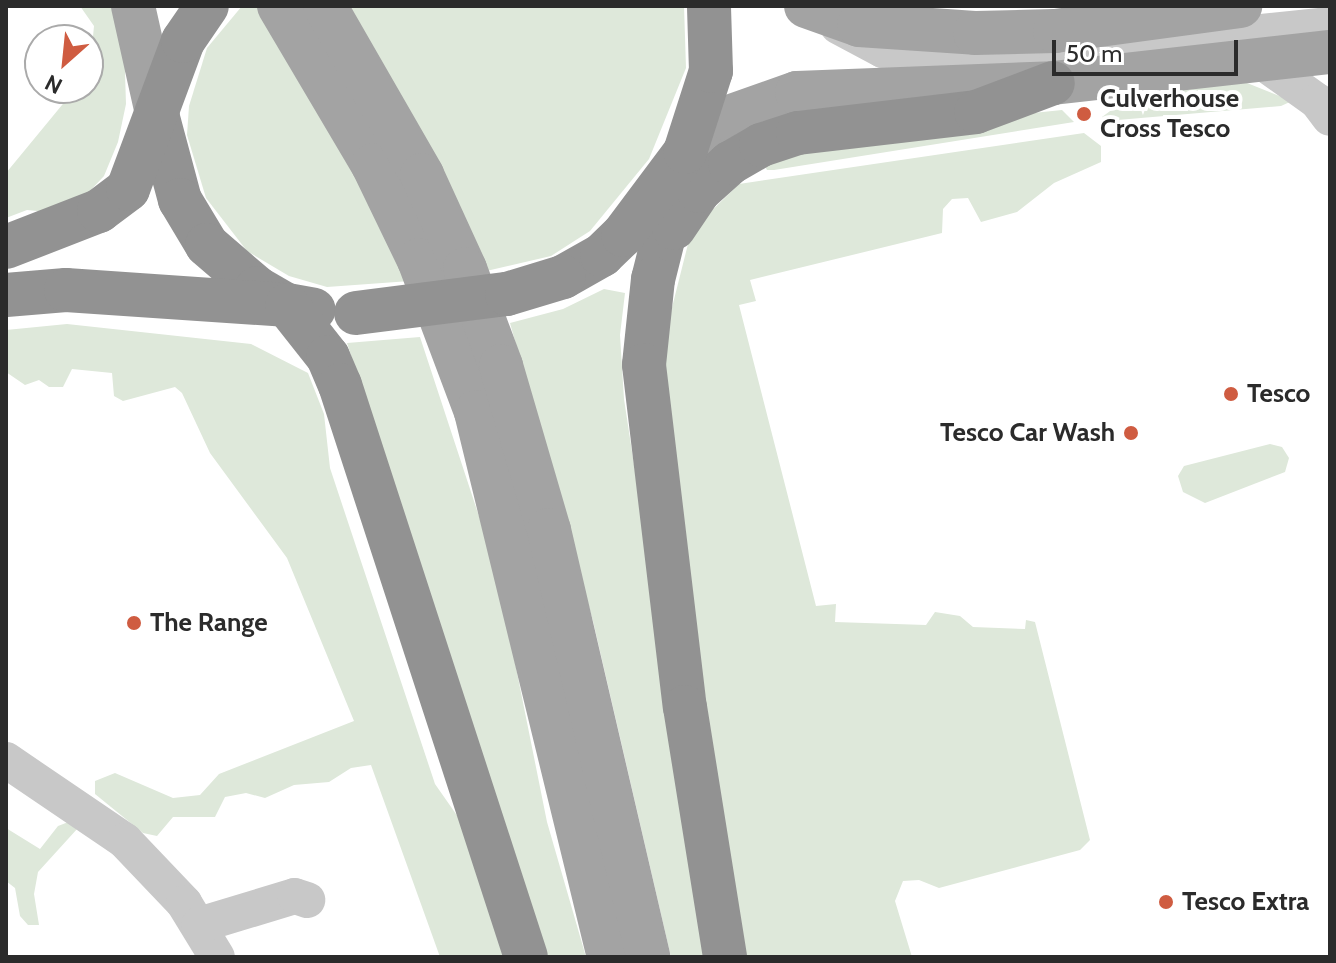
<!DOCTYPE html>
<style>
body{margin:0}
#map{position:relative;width:1336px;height:963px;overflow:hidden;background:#fff;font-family:Cabin,sans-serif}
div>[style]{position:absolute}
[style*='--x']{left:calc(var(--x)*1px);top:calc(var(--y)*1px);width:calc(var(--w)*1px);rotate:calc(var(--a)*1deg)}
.green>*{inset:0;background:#dee8da}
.minor>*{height:36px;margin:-18px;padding:0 18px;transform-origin:18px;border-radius:18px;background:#c8c8c8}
.major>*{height:44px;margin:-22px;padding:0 22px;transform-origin:22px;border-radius:22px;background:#a3a3a3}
.highway>*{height:44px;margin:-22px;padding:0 22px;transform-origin:22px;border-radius:22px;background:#929292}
.highway-bridge>*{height:44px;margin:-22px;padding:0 22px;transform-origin:22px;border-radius:22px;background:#929292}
.dots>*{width:22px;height:22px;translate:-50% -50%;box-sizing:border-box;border:4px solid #fff;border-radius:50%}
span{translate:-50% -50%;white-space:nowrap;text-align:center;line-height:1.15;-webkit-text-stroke:8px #fff;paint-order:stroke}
.poi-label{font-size:26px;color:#2b2b2b;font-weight:700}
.left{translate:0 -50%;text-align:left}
.right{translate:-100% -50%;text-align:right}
.frame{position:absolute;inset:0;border:8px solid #2b2b2b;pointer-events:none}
.north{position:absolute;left:24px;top:24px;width:80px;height:80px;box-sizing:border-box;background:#fff;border:2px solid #aaa;border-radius:50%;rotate:207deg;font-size:22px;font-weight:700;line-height:32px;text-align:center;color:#2b2b2b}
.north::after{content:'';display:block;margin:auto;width:28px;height:36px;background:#cf5c41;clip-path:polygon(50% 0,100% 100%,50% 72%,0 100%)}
.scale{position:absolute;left:1052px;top:40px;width:186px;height:36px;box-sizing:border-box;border:4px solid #2b2b2b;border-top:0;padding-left:10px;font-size:24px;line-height:28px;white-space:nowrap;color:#2b2b2b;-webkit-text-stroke:6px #fff;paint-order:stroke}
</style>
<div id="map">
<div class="green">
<div style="clip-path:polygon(80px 6px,119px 6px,131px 64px,125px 73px,126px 104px,118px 142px,104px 176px,88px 193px,48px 212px,27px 210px,6px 218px,6px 173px,76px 88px,88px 88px,94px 26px)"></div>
<div style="clip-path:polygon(242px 6px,260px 6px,289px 51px,410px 281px,327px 287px,289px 276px,247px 251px,206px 198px,187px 135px,189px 106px,207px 48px)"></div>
<div style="clip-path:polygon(341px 6px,684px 6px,686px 68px,649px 159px,590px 231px,551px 256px,482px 272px)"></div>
<div style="clip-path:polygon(1247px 83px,1292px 101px,1281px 106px,1106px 121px,1102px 117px,1121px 103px,1194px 84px)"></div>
<div style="clip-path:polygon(1062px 110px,1074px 122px,774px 170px,767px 170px,758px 154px,869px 130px)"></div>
<div style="clip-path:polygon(1084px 133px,1101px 146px,1101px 162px,1054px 183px,1017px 212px,981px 222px,968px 198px,952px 199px,943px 209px,942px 233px,750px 280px,756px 301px,739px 305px,816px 606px,836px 604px,835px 622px,926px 625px,935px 612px,960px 616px,973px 627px,1025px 629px,1026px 620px,1035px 622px,1090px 840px,1080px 850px,939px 888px,919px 880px,903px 881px,895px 901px,912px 957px,741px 957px,659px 359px,688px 244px,698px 224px,739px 184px)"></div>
<div style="clip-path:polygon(604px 289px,625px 293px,620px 335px,624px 399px,709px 957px,671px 957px,593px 621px,510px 323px,563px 309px)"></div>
<div style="clip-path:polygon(67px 324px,251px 344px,308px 373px,324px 414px,330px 468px,435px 784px,463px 824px,509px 957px,440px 957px,371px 765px,351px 768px,329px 782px,294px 785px,265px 798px,246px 793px,225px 797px,215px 817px,173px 817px,157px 836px,143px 833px,95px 794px,95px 781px,115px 773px,173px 798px,200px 795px,219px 774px,354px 721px,287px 558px,210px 453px,182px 393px,175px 387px,123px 401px,114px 396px,112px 373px,72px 369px,63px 387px,49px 387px,39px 380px,25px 385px,6px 372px,6px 330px)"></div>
<div style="clip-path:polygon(420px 337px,496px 568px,547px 822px,586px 957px,540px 957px,347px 343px)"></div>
<div style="clip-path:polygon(1270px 444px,1282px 447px,1289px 458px,1285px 472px,1205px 503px,1183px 492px,1178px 476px,1184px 466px)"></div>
<div style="clip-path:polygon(71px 821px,78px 828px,38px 872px,34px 894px,39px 925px,28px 925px,20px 916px,15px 888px,6px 881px,6px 828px,40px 849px,58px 826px)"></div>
</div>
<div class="minor">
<div style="--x:838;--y:26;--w:51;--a:28.1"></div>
<div style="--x:883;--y:50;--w:96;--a:3.6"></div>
<div style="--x:979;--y:56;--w:78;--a:-2.2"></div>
<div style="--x:1057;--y:53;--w:274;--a:-5.9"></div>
<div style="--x:1261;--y:61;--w:69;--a:35.5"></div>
<div style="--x:1317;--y:101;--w:21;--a:53"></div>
<div style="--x:6;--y:760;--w:144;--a:34.2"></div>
<div style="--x:125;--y:841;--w:86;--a:46.4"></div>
<div style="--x:184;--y:903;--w:63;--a:58.6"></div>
<div style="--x:199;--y:925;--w:100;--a:-16.8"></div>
<div style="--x:295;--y:896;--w:13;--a:18"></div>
</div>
<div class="major">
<div style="--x:133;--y:6;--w:115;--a:77.4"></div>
<div style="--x:279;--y:6;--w:185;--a:59.4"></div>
<div style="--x:373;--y:165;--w:106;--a:64.2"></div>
<div style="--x:419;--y:260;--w:162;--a:69.4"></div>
<div style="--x:476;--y:412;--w:561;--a:76.29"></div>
<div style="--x:325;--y:6;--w:195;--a:60.1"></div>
<div style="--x:422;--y:175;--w:103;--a:65.4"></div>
<div style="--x:465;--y:269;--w:103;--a:69.6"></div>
<div style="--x:501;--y:366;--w:171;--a:73.7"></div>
<div style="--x:549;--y:530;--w:438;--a:76.9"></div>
<div style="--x:806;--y:6;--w:56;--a:19.7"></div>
<div style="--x:859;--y:25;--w:116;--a:3.9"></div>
<div style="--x:975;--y:33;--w:80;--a:-1.4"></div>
<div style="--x:1055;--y:31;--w:187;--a:-7.7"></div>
<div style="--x:685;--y:152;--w:53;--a:-39.7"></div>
<div style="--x:726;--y:118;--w:75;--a:-19.4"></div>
<div style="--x:797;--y:93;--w:256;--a:-2.2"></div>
<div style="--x:1053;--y:83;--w:279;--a:-6.4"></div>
</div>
<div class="highway">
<div style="--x:158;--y:118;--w:85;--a:75"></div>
<div style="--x:180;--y:200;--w:52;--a:59"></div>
<div style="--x:207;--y:245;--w:66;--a:40.7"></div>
<div style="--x:257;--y:288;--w:34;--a:30"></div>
<div style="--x:287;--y:305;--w:27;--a:10"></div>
<div style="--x:685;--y:152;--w:131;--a:104.1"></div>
<div style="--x:653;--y:279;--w:86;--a:96"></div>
<div style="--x:644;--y:365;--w:344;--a:83.2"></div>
<div style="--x:685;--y:707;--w:253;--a:80.9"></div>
<div style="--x:674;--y:228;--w:45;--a:-56"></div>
<div style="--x:699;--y:191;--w:42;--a:-42.1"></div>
<div style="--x:730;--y:163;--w:36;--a:-30"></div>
<div style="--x:761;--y:145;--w:39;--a:-18"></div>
<div style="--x:798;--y:133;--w:179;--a:-6.7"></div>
<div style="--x:976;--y:112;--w:82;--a:-20.6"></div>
<div style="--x:6;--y:247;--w:100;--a:-21.2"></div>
<div style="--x:99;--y:211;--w:36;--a:-37"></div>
<div style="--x:128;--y:189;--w:158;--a:-69.6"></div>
<div style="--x:183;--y:41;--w:42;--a:-55.6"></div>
<div style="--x:563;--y:277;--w:45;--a:-29.4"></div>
<div style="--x:602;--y:255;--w:29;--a:-44"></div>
<div style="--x:623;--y:235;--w:104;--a:-53.2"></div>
<div style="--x:685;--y:152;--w:85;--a:-72.2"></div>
<div style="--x:711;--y:71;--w:65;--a:-91.8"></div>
<div style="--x:6;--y:295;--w:60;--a:-4.8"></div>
<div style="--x:66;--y:290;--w:219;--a:3.9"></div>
<div style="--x:287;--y:305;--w:66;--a:51.7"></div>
<div style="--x:328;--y:357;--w:30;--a:67"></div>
<div style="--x:340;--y:385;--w:601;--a:71.99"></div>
</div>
<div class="highway-bridge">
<div style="--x:356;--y:313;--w:152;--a:-7.2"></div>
<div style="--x:507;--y:294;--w:59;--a:-16.9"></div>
</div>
<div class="dots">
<div style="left:1084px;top:114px;background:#cf5c41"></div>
<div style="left:1231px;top:394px;background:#cf5c41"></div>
<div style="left:1131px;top:433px;background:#cf5c41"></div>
<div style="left:134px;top:623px;background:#cf5c41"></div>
<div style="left:1166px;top:902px;background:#cf5c41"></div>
</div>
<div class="poi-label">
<span class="left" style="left:1100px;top:114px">Culverhouse<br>Cross Tesco</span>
<span class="left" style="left:1247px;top:394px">Tesco</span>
<span class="right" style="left:1115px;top:433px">Tesco Car Wash</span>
<span class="left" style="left:150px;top:623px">The Range</span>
<span class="left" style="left:1182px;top:902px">Tesco Extra</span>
</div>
<div class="frame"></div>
<div class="north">N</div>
<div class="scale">50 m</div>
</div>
